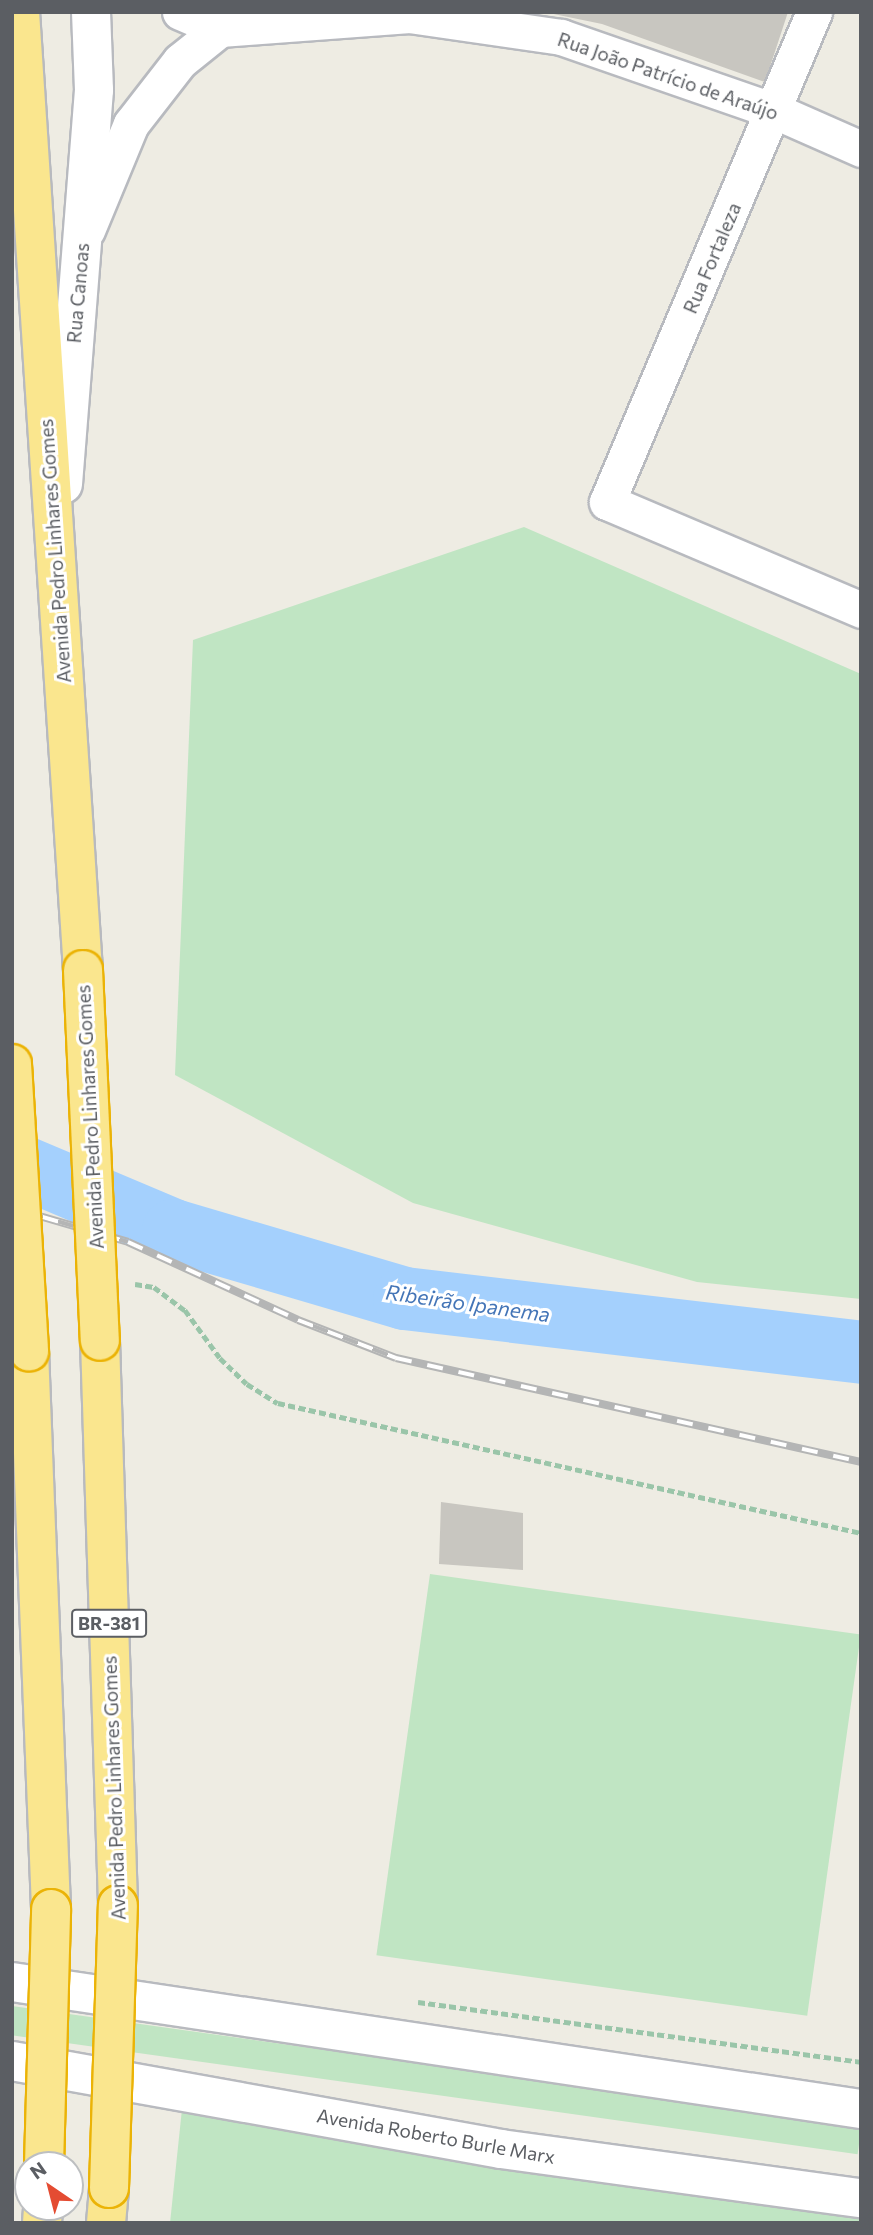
<!DOCTYPE html>
<meta charset="utf-8">
<style>
body{margin:0}
#map{position:relative;width:873px;height:2235px;overflow:hidden;background:#eeece3;font-family:Commissioner,sans-serif}
div>[style]{position:absolute}
[style*='--x']{left:calc(var(--x)*1px);top:calc(var(--y)*1px);width:calc(var(--w)*1px);rotate:calc(var(--a)*1deg)}
.green>*{inset:0;background:#c0e5c3;transform-origin:0 0}
.river>*{height:63px;margin:-31.5px;padding:0 31.5px;transform-origin:31.5px;border-radius:31.5px;background:#a4d0fd}
.building>*{inset:0;background:#c8c6c0}
.path>*{height:4.5px;margin-top:-2.25px;transform-origin:0;background:repeating-linear-gradient(90deg,#9ac5a9 0 7px,transparent 0 10.5px)}
.roads{filter:drop-shadow(2px 0 #b8babf) drop-shadow(-2px 0 #b8babf) drop-shadow(0 2px #b8babf) drop-shadow(0 -2px #b8babf)}
.street>*{height:35px;margin:-17.5px;padding:0 17.5px;transform-origin:17.5px;border-radius:17.5px;background:#fff}
.secondary>*{height:38px;margin:-19px;padding:0 19px;transform-origin:19px;border-radius:19px;background:#fff}
.highway>*{height:38px;margin:-19px;padding:0 19px;transform-origin:19px;border-radius:19px;background:#fae68e}
.rail>*{height:8px;margin-top:-4px;transform-origin:0;background:repeating-linear-gradient(90deg,#fff 0 16px,#b4b5b5 0 32px);box-sizing:border-box;border-block:2px solid #b4b5b5}
.bridges{filter:drop-shadow(2px 0 #ebb306) drop-shadow(-2px 0 #ebb306) drop-shadow(0 2px #ebb306) drop-shadow(0 -2px #ebb306)}
.highway-bridge>*{height:38px;margin:-19px;padding:0 19px;transform-origin:19px;border-radius:19px;background:#fae68e}
span{translate:-50% -50%;white-space:nowrap;text-align:center;line-height:1.15;-webkit-text-stroke:6px #fff;paint-order:stroke}
.shield-label span{padding:2px 5px;background:#fff;border:2px solid;border-radius:5px;-webkit-text-stroke-width:0}
.shield-label{font-size:18px;color:#5b5e63;font-weight:700}
.street-label{font-size:19px;color:#5b5e63}
.water-label{font-size:21px;color:#4475b7;font-style:italic}
.frame{position:absolute;inset:0;border:14px solid #5b5e63;pointer-events:none}
.north{position:absolute;left:14px;top:2151px;width:70px;height:70px;box-sizing:border-box;background:#fff;border:2px solid #bdbfc1;border-radius:50%;rotate:325deg;font-size:19px;font-weight:700;line-height:28px;text-align:center;color:#5b5e63}
.north::after{content:'';display:block;margin:auto;width:24px;height:32px;background:#e44c32;clip-path:polygon(50% 0,100% 100%,50% 72%,0 100%)}
</style>
<div id="map">
<div class="green">
<div style="clip-path:polygon(524px 527px,861px 674px,861px 1299px,697px 1282px,413px 1203px,175px 1075px,193px 640px)"></div>
<div style="left:430px;top:1574px;width:435px;height:385px;rotate:8deg"></div>
<div style="left:12px;top:2006px;width:858px;height:29px;rotate:8deg"></div>
<div style="clip-path:polygon(182px 2109px,861px 2205px,861px 2223px,170px 2223px)"></div>
</div>
<div class="river">
<div style="--x:12;--y:1162;--w:175;--a:22.9"></div>
<div style="--x:173;--y:1230;--w:241;--a:16.4"></div>
<div style="--x:404;--y:1298;--w:460;--a:6.7"></div>
</div>
<div class="building">
<div style="clip-path:polygon(544px 12px,788px 12px,765px 82px,602px 24px)"></div>
<div style="clip-path:polygon(441px 1502px,523px 1513px,523px 1570px,439px 1564px)"></div>
</div>
<div class="path">
<div style="--x:135;--y:1284;--w:19;--a:9"></div>
<div style="--x:154;--y:1287;--w:39;--a:37"></div>
<div style="--x:185;--y:1310;--w:59;--a:53.9"></div>
<div style="--x:220;--y:1358;--w:37;--a:44"></div>
<div style="--x:247;--y:1384;--w:36;--a:32"></div>
<div style="--x:278;--y:1403;--w:597;--a:12.57"></div>
<div style="--x:418;--y:2002;--w:447;--a:7.7"></div>
</div>
<div class="roads">
<div class="street">
<div style="--x:180;--y:12;--w:43;--a:23"></div>
<div style="--x:220;--y:29;--w:190;--a:-4.2"></div>
<div style="--x:409;--y:15;--w:154;--a:8.2"></div>
<div style="--x:561;--y:37;--w:226;--a:19.1"></div>
<div style="--x:775;--y:111;--w:94;--a:23.8"></div>
<div style="--x:814;--y:12;--w:532;--a:112.9"></div>
<div style="--x:607;--y:502;--w:276;--a:23"></div>
<div style="--x:87;--y:230;--w:115;--a:-67.5"></div>
<div style="--x:131;--y:124;--w:80;--a:-52.1"></div>
<div style="--x:180;--y:61;--w:51;--a:-38.7"></div>
</div>
<div class="secondary">
<div style="--x:63;--y:484;--w:395;--a:-85.5"></div>
<div style="--x:94;--y:90;--w:78;--a:-92.2"></div>
<div style="--x:12;--y:1982;--w:858;--a:8.51"></div>
<div style="--x:12;--y:2061;--w:497;--a:10.2"></div>
<div style="--x:501;--y:2149;--w:363;--a:7.8"></div>
</div>
<div class="highway">
<div style="--x:20;--y:12;--w:960;--a:86.24"></div>
<div style="--x:100;--y:1341;--w:564;--a:88.17"></div>
<div style="--x:29;--y:1351;--w:558;--a:87.74"></div>
<div style="--x:42;--y:2223;--w:16;--a:-86"></div>
<div style="--x:106;--y:2223;--w:35;--a:-85"></div>
</div>
</div>
<div class="rail">
<div style="--x:12;--y:1208;--w:121;--a:16.3"></div>
<div style="--x:128;--y:1242;--w:187;--a:24.6"></div>
<div style="--x:298;--y:1320;--w:105;--a:21.2"></div>
<div style="--x:396;--y:1358;--w:476;--a:12.6"></div>
</div>
<div class="bridges">
<div class="highway-bridge">
<div style="--x:83;--y:970;--w:371;--a:87.4"></div>
<div style="--x:12;--y:1064;--w:288;--a:86.6"></div>
<div style="--x:44;--y:2165;--w:256;--a:-88.4"></div>
<div style="--x:109;--y:2188;--w:283;--a:-88.2"></div>
</div>
</div>
<div class="shield-label">
<span style="left:109px;top:1623px">BR-381</span>
</div>
<div class="street-label">
<span style="left:668px;top:76px;rotate:19deg">Rua João Patrício de Araújo</span>
<span style="left:712px;top:258px;rotate:-67deg">Rua Fortaleza</span>
<span style="left:78px;top:293px;rotate:-85deg">Rua Canoas</span>
<span style="left:55px;top:551px;rotate:-94deg">Avenida Pedro Linhares Gomes</span>
<span style="left:90px;top:1117px;rotate:-93deg">Avenida Pedro Linhares Gomes</span>
<span style="left:114px;top:1788px;rotate:-92deg">Avenida Pedro Linhares Gomes</span>
<span style="left:436px;top:2136px;rotate:10deg">Avenida Roberto Burle Marx</span>
</div>
<div class="water-label">
<span style="left:468px;top:1303px;rotate:8deg">Ribeirão Ipanema</span>
</div>
<div class="frame"></div>
<div class="north">N</div>
</div>
